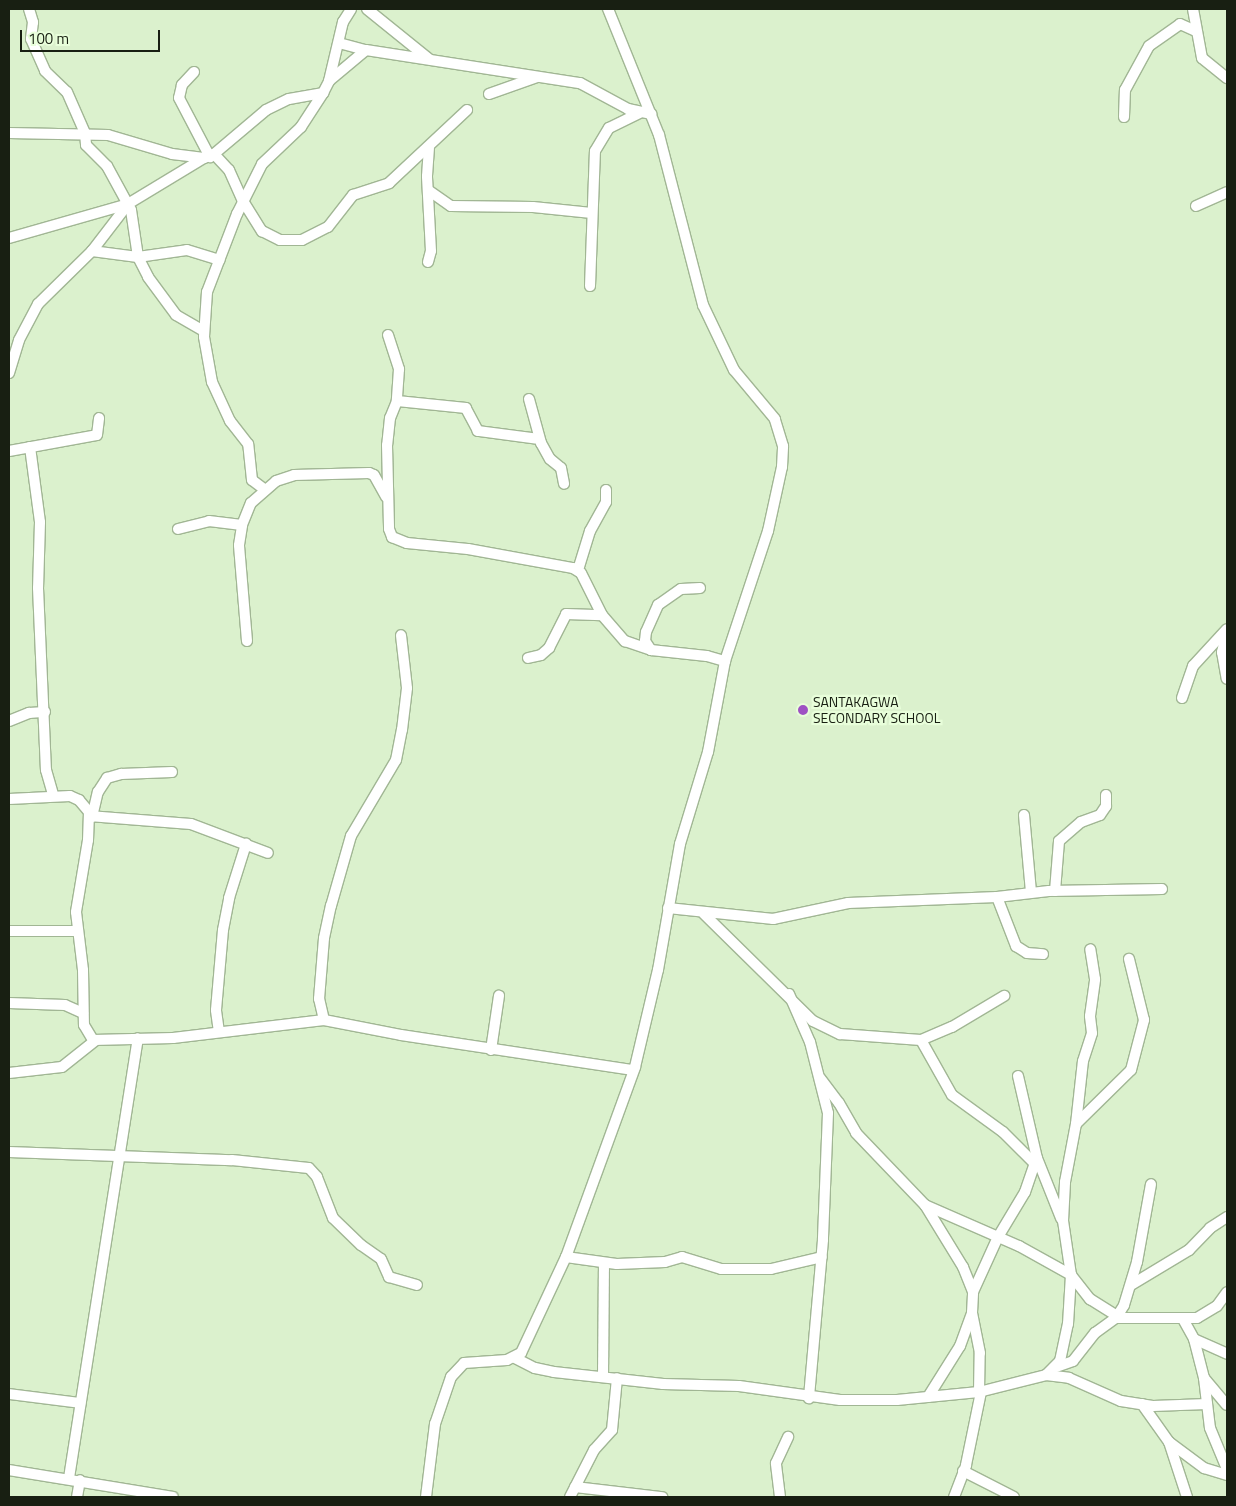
<!DOCTYPE html>
<style>
body{margin:0}
#map{position:relative;width:1236px;height:1506px;overflow:hidden;background:#dbf1cd;font-family:"Titillium Web",sans-serif}
div>[style]{position:absolute}
[style*='--x']{left:calc(var(--x)*1px);top:calc(var(--y)*1px);width:calc(var(--w)*1px);rotate:calc(var(--a)*1deg)}
.roads{filter:drop-shadow(1px 0 #a1b694) drop-shadow(-1px 0 #a1b694) drop-shadow(0 1px #a1b694) drop-shadow(0 -1px #a1b694)}
.minor>*{height:10px;margin:-5px;padding:0 5px;transform-origin:5px;border-radius:5px;background:#fff}
.dots>*{width:14px;height:14px;translate:-50% -50%;box-sizing:border-box;border:2px solid #e8feda;border-radius:50%}
span{translate:-50% -50%;white-space:nowrap;text-align:center;line-height:1.15;-webkit-text-stroke:4.5px #e8feda;paint-order:stroke}
.poi-label{font-size:14px;color:#181f12}
.left{translate:0 -50%;text-align:left}
.frame{position:absolute;inset:0;border:10px solid #181f12;pointer-events:none}
.scale{position:absolute;left:20px;top:30px;width:140px;height:22px;box-sizing:border-box;border:2px solid #181f12;border-top:0;padding-left:6px;font-size:15px;line-height:18px;white-space:nowrap;color:#181f12;-webkit-text-stroke:4px #e8feda;paint-order:stroke}
</style>
<div id="map">
<div class="roads">
<div class="minor">
<div style="--x:29;--y:9;--w:14;--a:73"></div>
<div style="--x:33;--y:22;--w:17;--a:97"></div>
<div style="--x:31;--y:39;--w:35;--a:66"></div>
<div style="--x:45;--y:71;--w:30;--a:44"></div>
<div style="--x:67;--y:92;--w:45;--a:66.3"></div>
<div style="--x:85;--y:133;--w:12;--a:85"></div>
<div style="--x:86;--y:145;--w:30;--a:45"></div>
<div style="--x:107;--y:166;--w:50;--a:61.4"></div>
<div style="--x:131;--y:210;--w:48;--a:81.5"></div>
<div style="--x:138;--y:257;--w:22;--a:63"></div>
<div style="--x:148;--y:277;--w:47;--a:53.6"></div>
<div style="--x:176;--y:315;--w:32;--a:30"></div>
<div style="--x:367;--y:9;--w:80;--a:38.9"></div>
<div style="--x:1193;--y:9;--w:50;--a:79.6"></div>
<div style="--x:1202;--y:58;--w:32;--a:39"></div>
<div style="--x:339;--y:43;--w:28;--a:15"></div>
<div style="--x:194;--y:72;--w:18;--a:133"></div>
<div style="--x:182;--y:85;--w:13;--a:103"></div>
<div style="--x:179;--y:98;--w:67;--a:62.3"></div>
<div style="--x:329;--y:81;--w:61;--a:-76.7"></div>
<div style="--x:343;--y:22;--w:15;--a:-58"></div>
<div style="--x:489;--y:94;--w:51;--a:-19.5"></div>
<div style="--x:1124;--y:117;--w:27;--a:-88"></div>
<div style="--x:1125;--y:90;--w:50;--a:-61.4"></div>
<div style="--x:1149;--y:46;--w:38;--a:-35"></div>
<div style="--x:1180;--y:24;--w:17;--a:24"></div>
<div style="--x:9;--y:133;--w:99;--a:1.2"></div>
<div style="--x:108;--y:135;--w:67;--a:16.5"></div>
<div style="--x:172;--y:154;--w:32;--a:7"></div>
<div style="--x:204;--y:158;--w:11;--a:-22"></div>
<div style="--x:214;--y:154;--w:68;--a:-40.2"></div>
<div style="--x:266;--y:110;--w:25;--a:-26"></div>
<div style="--x:289;--y:99;--w:35;--a:-10"></div>
<div style="--x:323;--y:93;--w:13;--a:-63"></div>
<div style="--x:329;--y:81;--w:48;--a:-40"></div>
<div style="--x:366;--y:50;--w:217;--a:8.8"></div>
<div style="--x:580;--y:83;--w:55;--a:28.4"></div>
<div style="--x:628;--y:109;--w:24;--a:12"></div>
<div style="--x:214;--y:154;--w:22;--a:47"></div>
<div style="--x:229;--y:170;--w:34;--a:66"></div>
<div style="--x:243;--y:201;--w:36;--a:58"></div>
<div style="--x:262;--y:231;--w:20;--a:27"></div>
<div style="--x:280;--y:240;--w:22;--a:0"></div>
<div style="--x:302;--y:240;--w:29;--a:-27"></div>
<div style="--x:328;--y:227;--w:41;--a:-52"></div>
<div style="--x:353;--y:195;--w:38;--a:-18"></div>
<div style="--x:389;--y:183;--w:107;--a:-43.1"></div>
<div style="--x:428;--y:190;--w:28;--a:35"></div>
<div style="--x:451;--y:206;--w:82;--a:0.7"></div>
<div style="--x:533;--y:207;--w:59;--a:5.8"></div>
<div style="--x:1196;--y:206;--w:34;--a:-24"></div>
<div style="--x:9;--y:238;--w:124;--a:-15.9"></div>
<div style="--x:92;--y:251;--w:46;--a:7.4"></div>
<div style="--x:138;--y:257;--w:49;--a:-8.1"></div>
<div style="--x:187;--y:250;--w:34;--a:17"></div>
<div style="--x:428;--y:262;--w:11;--a:-75"></div>
<div style="--x:431;--y:251;--w:75;--a:-93.1"></div>
<div style="--x:427;--y:176;--w:28;--a:-86"></div>
<div style="--x:590;--y:286;--w:135;--a:-87.9"></div>
<div style="--x:595;--y:151;--w:27;--a:-59"></div>
<div style="--x:609;--y:128;--w:34;--a:-26"></div>
<div style="--x:388;--y:335;--w:36;--a:72"></div>
<div style="--x:399;--y:369;--w:32;--a:94"></div>
<div style="--x:9;--y:373;--w:34;--a:-73"></div>
<div style="--x:19;--y:340;--w:41;--a:-62.2"></div>
<div style="--x:38;--y:304;--w:76;--a:-44.5"></div>
<div style="--x:92;--y:251;--w:59;--a:-52.5"></div>
<div style="--x:128;--y:204;--w:89;--a:-31.2"></div>
<div style="--x:529;--y:399;--w:46;--a:74.7"></div>
<div style="--x:541;--y:443;--w:18;--a:61"></div>
<div style="--x:550;--y:459;--w:14;--a:39"></div>
<div style="--x:561;--y:468;--w:16;--a:79"></div>
<div style="--x:539;--y:439;--w:62;--a:-172.5"></div>
<div style="--x:478;--y:431;--w:26;--a:-118"></div>
<div style="--x:466;--y:408;--w:69;--a:-174.2"></div>
<div style="--x:397;--y:401;--w:18;--a:112"></div>
<div style="--x:390;--y:418;--w:27;--a:96"></div>
<div style="--x:387;--y:445;--w:84;--a:88.6"></div>
<div style="--x:389;--y:529;--w:9;--a:69"></div>
<div style="--x:392;--y:537;--w:16;--a:22"></div>
<div style="--x:407;--y:543;--w:61;--a:5.6"></div>
<div style="--x:468;--y:549;--w:107;--a:10.3"></div>
<div style="--x:573;--y:568;--w:9;--a:32"></div>
<div style="--x:581;--y:573;--w:47;--a:63.4"></div>
<div style="--x:602;--y:615;--w:35;--a:49"></div>
<div style="--x:625;--y:641;--w:28;--a:19"></div>
<div style="--x:651;--y:650;--w:56;--a:6.1"></div>
<div style="--x:707;--y:656;--w:19;--a:16"></div>
<div style="--x:30;--y:447;--w:76;--a:82.4"></div>
<div style="--x:40;--y:522;--w:66;--a:91.7"></div>
<div style="--x:38;--y:588;--w:182;--a:87.5"></div>
<div style="--x:46;--y:770;--w:26;--a:74"></div>
<div style="--x:9;--y:451;--w:89;--a:-10.3"></div>
<div style="--x:97;--y:435;--w:17;--a:-83"></div>
<div style="--x:264;--y:489;--w:15;--a:-143"></div>
<div style="--x:252;--y:480;--w:36;--a:-96"></div>
<div style="--x:248;--y:444;--w:29;--a:-128"></div>
<div style="--x:230;--y:421;--w:43;--a:-114.8"></div>
<div style="--x:212;--y:382;--w:46;--a:-100.1"></div>
<div style="--x:204;--y:337;--w:45;--a:-86.2"></div>
<div style="--x:207;--y:292;--w:84;--a:-69"></div>
<div style="--x:237;--y:214;--w:56;--a:-63.4"></div>
<div style="--x:262;--y:164;--w:54;--a:-43.5"></div>
<div style="--x:301;--y:127;--w:40;--a:-57.1"></div>
<div style="--x:178;--y:529;--w:32;--a:-14"></div>
<div style="--x:209;--y:521;--w:33;--a:7"></div>
<div style="--x:578;--y:570;--w:41;--a:-72.9"></div>
<div style="--x:590;--y:531;--w:33;--a:-61"></div>
<div style="--x:606;--y:502;--w:12;--a:-90"></div>
<div style="--x:1227;--y:632;--w:21;--a:104"></div>
<div style="--x:1222;--y:652;--w:27;--a:80"></div>
<div style="--x:247;--y:641;--w:96;--a:-94.8"></div>
<div style="--x:239;--y:545;--w:20;--a:-81"></div>
<div style="--x:242;--y:525;--w:24;--a:-68"></div>
<div style="--x:251;--y:503;--w:33;--a:-41"></div>
<div style="--x:276;--y:481;--w:19;--a:-18"></div>
<div style="--x:294;--y:475;--w:75;--a:-1.5"></div>
<div style="--x:369;--y:473;--w:5;--a:22"></div>
<div style="--x:374;--y:475;--w:25;--a:61"></div>
<div style="--x:651;--y:650;--w:11;--a:-124"></div>
<div style="--x:645;--y:641;--w:9;--a:-84"></div>
<div style="--x:646;--y:632;--w:30;--a:-66"></div>
<div style="--x:658;--y:605;--w:28;--a:-35"></div>
<div style="--x:681;--y:589;--w:19;--a:-3"></div>
<div style="--x:528;--y:658;--w:13;--a:-13"></div>
<div style="--x:541;--y:655;--w:11;--a:-41"></div>
<div style="--x:549;--y:648;--w:38;--a:-63"></div>
<div style="--x:566;--y:614;--w:36;--a:2"></div>
<div style="--x:1182;--y:698;--w:34;--a:-71"></div>
<div style="--x:1193;--y:666;--w:50;--a:-47.4"></div>
<div style="--x:9;--y:721;--w:22;--a:-22"></div>
<div style="--x:29;--y:713;--w:16;--a:-4"></div>
<div style="--x:9;--y:799;--w:61;--a:-2.8"></div>
<div style="--x:70;--y:796;--w:10;--a:24"></div>
<div style="--x:79;--y:800;--w:16;--a:50"></div>
<div style="--x:89;--y:812;--w:28;--a:92"></div>
<div style="--x:88;--y:840;--w:73;--a:99.5"></div>
<div style="--x:76;--y:912;--w:58;--a:83.1"></div>
<div style="--x:83;--y:970;--w:55;--a:89"></div>
<div style="--x:84;--y:1025;--w:17;--a:59"></div>
<div style="--x:93;--y:1040;--w:80;--a:-1.4"></div>
<div style="--x:173;--y:1038;--w:152;--a:-6.8"></div>
<div style="--x:324;--y:1020;--w:78;--a:11"></div>
<div style="--x:401;--y:1035;--w:235;--a:8.6"></div>
<div style="--x:1024;--y:815;--w:77;--a:84.8"></div>
<div style="--x:89;--y:816;--w:102;--a:4.5"></div>
<div style="--x:191;--y:824;--w:82;--a:20.6"></div>
<div style="--x:92;--y:817;--w:26;--a:-77"></div>
<div style="--x:98;--y:792;--w:17;--a:-57"></div>
<div style="--x:107;--y:778;--w:15;--a:-16"></div>
<div style="--x:121;--y:774;--w:51;--a:-2.2"></div>
<div style="--x:1055;--y:891;--w:50;--a:-85.4"></div>
<div style="--x:1059;--y:841;--w:29;--a:-41"></div>
<div style="--x:1081;--y:822;--w:20;--a:-20"></div>
<div style="--x:1100;--y:815;--w:11;--a:-56"></div>
<div style="--x:1106;--y:806;--w:11;--a:-90"></div>
<div style="--x:997;--y:897;--w:53;--a:68.8"></div>
<div style="--x:1016;--y:946;--w:13;--a:32"></div>
<div style="--x:1027;--y:953;--w:16;--a:4"></div>
<div style="--x:668;--y:908;--w:106;--a:6"></div>
<div style="--x:773;--y:919;--w:77;--a:-12"></div>
<div style="--x:848;--y:903;--w:149;--a:-2.3"></div>
<div style="--x:997;--y:897;--w:52;--a:-6.6"></div>
<div style="--x:1049;--y:891;--w:113;--a:-1"></div>
<div style="--x:704;--y:914;--w:153;--a:44.5"></div>
<div style="--x:813;--y:1021;--w:30;--a:26"></div>
<div style="--x:840;--y:1034;--w:81;--a:4.2"></div>
<div style="--x:921;--y:1040;--w:34;--a:-23"></div>
<div style="--x:952;--y:1027;--w:61;--a:-30.8"></div>
<div style="--x:9;--y:931;--w:68;--a:0"></div>
<div style="--x:789;--y:994;--w:52;--a:66.4"></div>
<div style="--x:810;--y:1042;--w:73;--a:75.8"></div>
<div style="--x:828;--y:1113;--w:127;--a:92.3"></div>
<div style="--x:823;--y:1240;--w:159;--a:95.1"></div>
<div style="--x:9;--y:1003;--w:56;--a:2"></div>
<div style="--x:65;--y:1005;--w:20;--a:24"></div>
<div style="--x:324;--y:1020;--w:22;--a:-103"></div>
<div style="--x:319;--y:999;--w:61;--a:-85.3"></div>
<div style="--x:324;--y:938;--w:33;--a:-78"></div>
<div style="--x:331;--y:906;--w:73;--a:-74.1"></div>
<div style="--x:351;--y:836;--w:88;--a:-59.4"></div>
<div style="--x:396;--y:760;--w:31;--a:-79"></div>
<div style="--x:402;--y:730;--w:42;--a:-83.2"></div>
<div style="--x:407;--y:688;--w:53;--a:-96.5"></div>
<div style="--x:219;--y:1032;--w:22;--a:-98"></div>
<div style="--x:216;--y:1010;--w:80;--a:-85"></div>
<div style="--x:223;--y:930;--w:33;--a:-79"></div>
<div style="--x:229;--y:898;--w:57;--a:-72.5"></div>
<div style="--x:921;--y:1040;--w:63;--a:60.6"></div>
<div style="--x:952;--y:1095;--w:63;--a:36"></div>
<div style="--x:1003;--y:1132;--w:45;--a:45"></div>
<div style="--x:491;--y:1050;--w:55;--a:-81.6"></div>
<div style="--x:9;--y:1073;--w:53;--a:-6.5"></div>
<div style="--x:62;--y:1067;--w:43;--a:-38.5"></div>
<div style="--x:1018;--y:1076;--w:84;--a:77"></div>
<div style="--x:1037;--y:1158;--w:65;--a:68.2"></div>
<div style="--x:820;--y:1078;--w:31;--a:53"></div>
<div style="--x:839;--y:1103;--w:34;--a:60"></div>
<div style="--x:856;--y:1133;--w:100;--a:46.2"></div>
<div style="--x:925;--y:1205;--w:103;--a:23.6"></div>
<div style="--x:1019;--y:1246;--w:60;--a:29.1"></div>
<div style="--x:1071;--y:1275;--w:31;--a:52"></div>
<div style="--x:1090;--y:1299;--w:32;--a:32"></div>
<div style="--x:1076;--y:1124;--w:63;--a:-83.7"></div>
<div style="--x:1083;--y:1061;--w:29;--a:-72"></div>
<div style="--x:1092;--y:1033;--w:17;--a:-97"></div>
<div style="--x:1090;--y:1016;--w:37;--a:-82"></div>
<div style="--x:1095;--y:979;--w:30;--a:-99"></div>
<div style="--x:9;--y:1152;--w:223;--a:2.1"></div>
<div style="--x:232;--y:1160;--w:77;--a:5.9"></div>
<div style="--x:309;--y:1168;--w:12;--a:48"></div>
<div style="--x:317;--y:1177;--w:44;--a:68.7"></div>
<div style="--x:333;--y:1218;--w:39;--a:44"></div>
<div style="--x:361;--y:1245;--w:24;--a:35"></div>
<div style="--x:381;--y:1259;--w:20;--a:66"></div>
<div style="--x:389;--y:1277;--w:29;--a:16"></div>
<div style="--x:925;--y:1205;--w:73;--a:58.5"></div>
<div style="--x:963;--y:1267;--w:27;--a:68"></div>
<div style="--x:566;--y:1257;--w:51;--a:7.8"></div>
<div style="--x:617;--y:1264;--w:48;--a:-2.4"></div>
<div style="--x:665;--y:1262;--w:18;--a:-16"></div>
<div style="--x:682;--y:1257;--w:41;--a:17.1"></div>
<div style="--x:721;--y:1269;--w:50;--a:0"></div>
<div style="--x:771;--y:1269;--w:52;--a:-13.2"></div>
<div style="--x:1131;--y:1285;--w:68;--a:-31.1"></div>
<div style="--x:1189;--y:1250;--w:30;--a:-46"></div>
<div style="--x:1210;--y:1228;--w:20;--a:-33"></div>
<div style="--x:1116;--y:1318;--w:15;--a:-58"></div>
<div style="--x:1124;--y:1305;--w:45;--a:-73.2"></div>
<div style="--x:1137;--y:1262;--w:79;--a:-79.8"></div>
<div style="--x:1183;--y:1319;--w:23;--a:61"></div>
<div style="--x:1194;--y:1339;--w:40;--a:75.6"></div>
<div style="--x:1204;--y:1378;--w:50;--a:83.2"></div>
<div style="--x:1210;--y:1428;--w:44;--a:67.5"></div>
<div style="--x:1194;--y:1339;--w:36;--a:24"></div>
<div style="--x:515;--y:1358;--w:22;--a:27"></div>
<div style="--x:535;--y:1368;--w:19;--a:12"></div>
<div style="--x:554;--y:1372;--w:110;--a:6.3"></div>
<div style="--x:663;--y:1384;--w:76;--a:1.5"></div>
<div style="--x:739;--y:1386;--w:102;--a:7.9"></div>
<div style="--x:840;--y:1400;--w:57;--a:0"></div>
<div style="--x:897;--y:1400;--w:82;--a:-5.6"></div>
<div style="--x:979;--y:1392;--w:69;--a:-14.2"></div>
<div style="--x:1046;--y:1375;--w:20;--a:-45"></div>
<div style="--x:1060;--y:1361;--w:38;--a:-78"></div>
<div style="--x:1068;--y:1324;--w:49;--a:-86.5"></div>
<div style="--x:1071;--y:1275;--w:55;--a:-98.4"></div>
<div style="--x:1063;--y:1221;--w:39;--a:-87"></div>
<div style="--x:1065;--y:1182;--w:59;--a:-79.3"></div>
<div style="--x:1076;--y:1124;--w:77;--a:-44.5"></div>
<div style="--x:1131;--y:1070;--w:52;--a:-75.4"></div>
<div style="--x:1144;--y:1020;--w:63;--a:-103.8"></div>
<div style="--x:1056;--y:1367;--w:18;--a:-19"></div>
<div style="--x:1073;--y:1361;--w:36;--a:-52"></div>
<div style="--x:1095;--y:1333;--w:26;--a:-36"></div>
<div style="--x:1116;--y:1318;--w:81;--a:0"></div>
<div style="--x:1197;--y:1318;--w:23;--a:-31"></div>
<div style="--x:1217;--y:1306;--w:17;--a:-54"></div>
<div style="--x:1046;--y:1375;--w:23;--a:7"></div>
<div style="--x:1069;--y:1378;--w:57;--a:23.9"></div>
<div style="--x:1121;--y:1401;--w:32;--a:9"></div>
<div style="--x:1153;--y:1406;--w:54;--a:-2.1"></div>
<div style="--x:603;--y:1376;--w:113;--a:-89.5"></div>
<div style="--x:1204;--y:1378;--w:35;--a:50"></div>
<div style="--x:979;--y:1392;--w:39;--a:-89"></div>
<div style="--x:980;--y:1353;--w:41;--a:-101.3"></div>
<div style="--x:972;--y:1313;--w:21;--a:-87"></div>
<div style="--x:973;--y:1292;--w:60;--a:-65.6"></div>
<div style="--x:998;--y:1237;--w:52;--a:-59"></div>
<div style="--x:1025;--y:1192;--w:36;--a:-71"></div>
<div style="--x:9;--y:1394;--w:72;--a:7.2"></div>
<div style="--x:928;--y:1397;--w:60;--a:-57.9"></div>
<div style="--x:960;--y:1346;--w:35;--a:-70"></div>
<div style="--x:1142;--y:1404;--w:47;--a:54.6"></div>
<div style="--x:1169;--y:1442;--w:44;--a:36.6"></div>
<div style="--x:1204;--y:1468;--w:24;--a:17"></div>
<div style="--x:1169;--y:1442;--w:58;--a:71.9"></div>
<div style="--x:9;--y:1470;--w:166;--a:9.3"></div>
<div style="--x:963;--y:1471;--w:57;--a:27"></div>
<div style="--x:69;--y:1478;--w:445;--a:-81.1"></div>
<div style="--x:575;--y:1487;--w:88;--a:6.6"></div>
<div style="--x:77;--y:1497;--w:17;--a:-80"></div>
<div style="--x:426;--y:1497;--w:74;--a:-83"></div>
<div style="--x:435;--y:1424;--w:50;--a:-71.2"></div>
<div style="--x:451;--y:1377;--w:19;--a:-47"></div>
<div style="--x:464;--y:1363;--w:43;--a:-4"></div>
<div style="--x:507;--y:1360;--w:16;--a:-27"></div>
<div style="--x:521;--y:1353;--w:106;--a:-64.9"></div>
<div style="--x:566;--y:1257;--w:202;--a:-70"></div>
<div style="--x:635;--y:1067;--w:100;--a:-76.7"></div>
<div style="--x:658;--y:970;--w:128;--a:-80.1"></div>
<div style="--x:680;--y:844;--w:96;--a:-73.1"></div>
<div style="--x:708;--y:752;--w:93;--a:-79.4"></div>
<div style="--x:725;--y:661;--w:137;--a:-71.7"></div>
<div style="--x:768;--y:531;--w:66;--a:-77.7"></div>
<div style="--x:782;--y:467;--w:21;--a:-87"></div>
<div style="--x:783;--y:446;--w:28;--a:-107"></div>
<div style="--x:775;--y:419;--w:64;--a:-129.9"></div>
<div style="--x:734;--y:370;--w:72;--a:-115.5"></div>
<div style="--x:703;--y:305;--w:176;--a:-104.5"></div>
<div style="--x:659;--y:135;--w:136;--a:-112"></div>
<div style="--x:570;--y:1497;--w:53;--a:-62.9"></div>
<div style="--x:594;--y:1450;--w:27;--a:-48"></div>
<div style="--x:612;--y:1430;--w:52;--a:-84.5"></div>
<div style="--x:780;--y:1497;--w:34;--a:-97"></div>
<div style="--x:776;--y:1463;--w:29;--a:-65"></div>
<div style="--x:954;--y:1497;--w:34;--a:-69"></div>
<div style="--x:966;--y:1465;--w:75;--a:-78.4"></div>
</div>
</div>
<div class="dots">
<div style="left:803px;top:710px;background:#9e51c3"></div>
</div>
<div class="poi-label">
<span class="left" style="left:813px;top:710px">SANTAKAGWA<br>SECONDARY SCHOOL</span>
</div>
<div class="frame"></div>
<div class="scale">100 m</div>
</div>
